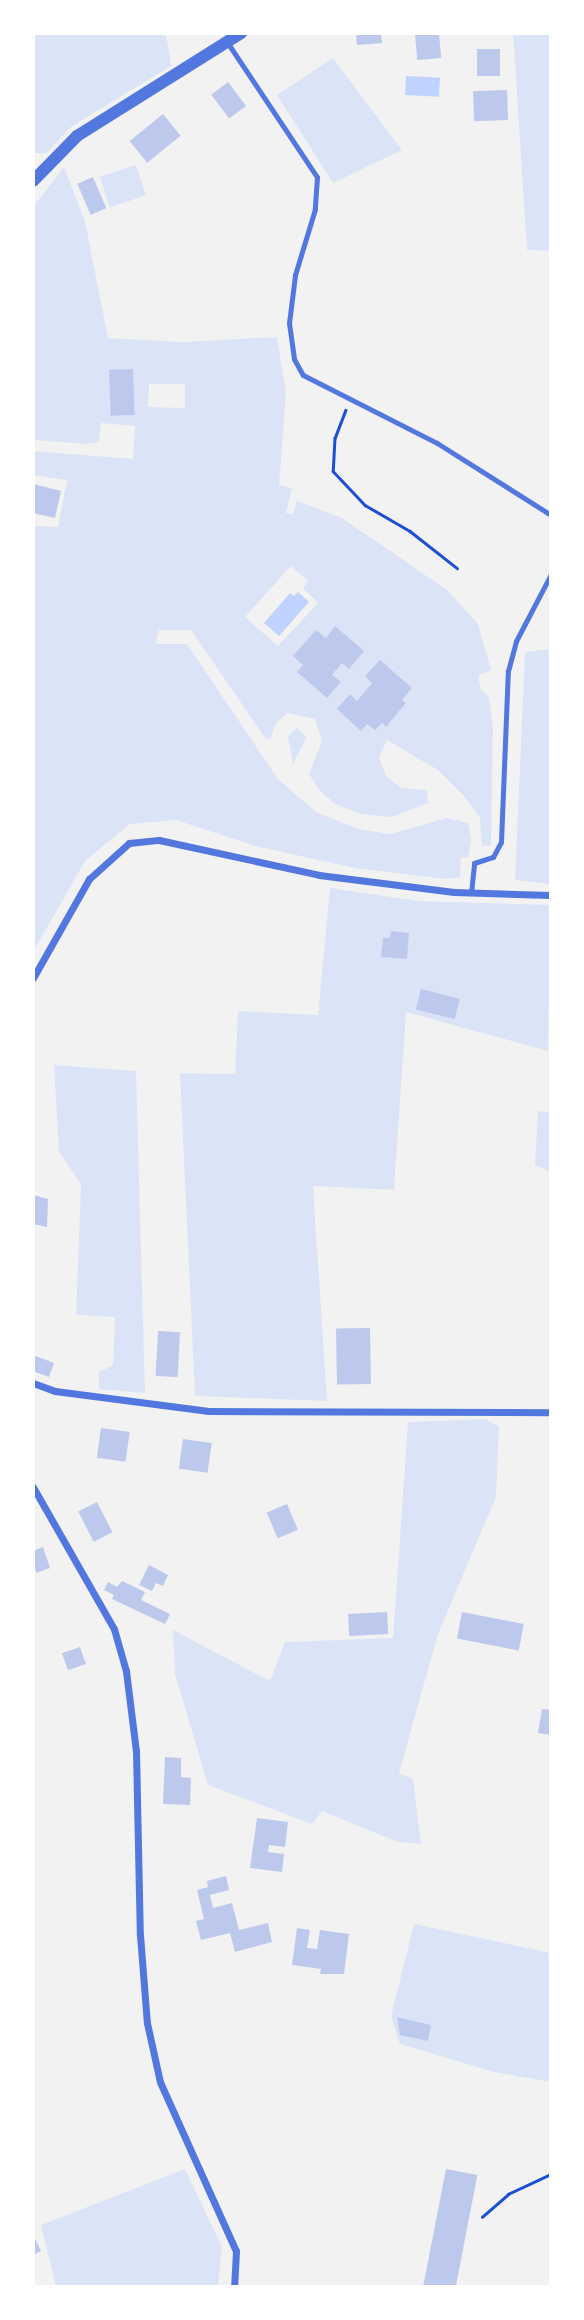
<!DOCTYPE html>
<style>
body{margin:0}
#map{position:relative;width:584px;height:2320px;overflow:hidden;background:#f2f2f2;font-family:"Source Sans 3",sans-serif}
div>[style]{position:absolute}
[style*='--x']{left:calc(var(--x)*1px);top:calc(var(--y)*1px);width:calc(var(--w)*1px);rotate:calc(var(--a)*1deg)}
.green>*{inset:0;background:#dbe4f7;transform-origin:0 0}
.water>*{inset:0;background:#bfd3fe;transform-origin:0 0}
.building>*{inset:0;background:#bdc9ec;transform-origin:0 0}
.path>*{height:2.5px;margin:-1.25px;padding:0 1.25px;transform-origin:1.25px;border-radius:1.25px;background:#1d4ed8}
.service>*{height:5px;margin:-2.5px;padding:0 2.5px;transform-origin:2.5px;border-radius:2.5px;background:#5277de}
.minor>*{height:7px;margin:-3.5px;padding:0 3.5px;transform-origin:3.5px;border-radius:3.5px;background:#5277de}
.tertiary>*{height:12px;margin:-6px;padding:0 6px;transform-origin:6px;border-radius:6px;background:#5277de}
span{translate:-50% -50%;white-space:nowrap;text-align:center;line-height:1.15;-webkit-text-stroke:7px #fff;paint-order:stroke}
.frame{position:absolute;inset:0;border:35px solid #fff;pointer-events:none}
</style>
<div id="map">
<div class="green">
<div style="clip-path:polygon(33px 33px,166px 33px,171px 66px,72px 126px,47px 153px,35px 153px)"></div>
<div style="clip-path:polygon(513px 33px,551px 33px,551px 251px,527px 250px)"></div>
<div style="clip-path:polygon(333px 58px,402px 150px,333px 183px,277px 95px)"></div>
<div style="left:136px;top:165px;width:32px;height:38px;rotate:72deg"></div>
<div style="clip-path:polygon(evenodd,64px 167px,85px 221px,108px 338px,183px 342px,277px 337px,286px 393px,279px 485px,292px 488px,286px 513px,293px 514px,297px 501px,342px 518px,447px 590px,478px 624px,491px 670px,478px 676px,481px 690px,489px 697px,493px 727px,491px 846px,482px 846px,480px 818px,463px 795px,438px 770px,387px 740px,379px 757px,386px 776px,401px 788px,427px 790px,428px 803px,392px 817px,360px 814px,335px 804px,319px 790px,309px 774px,322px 741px,315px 719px,288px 713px,276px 723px,270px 739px,265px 738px,191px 630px,159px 630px,156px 644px,187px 644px,278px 779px,316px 812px,358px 829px,390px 834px,447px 818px,468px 823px,471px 840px,468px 857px,461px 858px,460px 877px,446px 879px,355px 868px,255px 846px,176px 820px,130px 824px,85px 861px,33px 952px,33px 526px,58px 527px,67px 480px,33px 475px,33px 451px,133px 459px,135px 426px,101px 423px,99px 442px,85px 444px,33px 440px,33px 207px,64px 167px,149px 384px,185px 384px,185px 408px,148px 407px,149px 384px,64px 167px,291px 566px,308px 581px,303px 588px,318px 603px,278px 646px,245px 617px,291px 566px)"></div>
<div style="clip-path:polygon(551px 649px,551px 884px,515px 880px,525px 652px)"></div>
<div style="clip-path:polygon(297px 728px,307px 737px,293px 764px,288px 736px)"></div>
<div style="clip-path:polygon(330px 888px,418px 901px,551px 905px,548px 1051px,406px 1012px,394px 1190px,313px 1186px,327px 1401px,195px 1396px,180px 1073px,235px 1074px,238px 1011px,318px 1015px)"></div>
<div style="clip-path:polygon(54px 1065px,136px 1071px,145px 1393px,99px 1389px,99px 1372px,113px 1365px,115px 1317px,76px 1315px,81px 1184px,59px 1152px)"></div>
<div style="clip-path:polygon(538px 1111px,551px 1112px,551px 1172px,535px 1165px)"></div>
<div style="clip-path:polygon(485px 1419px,499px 1426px,496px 1497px,438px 1634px,399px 1773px,413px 1779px,421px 1844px,398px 1842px,322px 1811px,312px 1824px,208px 1785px,175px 1674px,173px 1630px,270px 1681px,285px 1642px,393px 1638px,408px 1422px)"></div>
<div style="clip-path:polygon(414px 1924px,551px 1953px,551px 2082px,494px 2072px,400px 2044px,391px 2016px)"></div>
<div style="clip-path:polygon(185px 2169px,222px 2247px,218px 2287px,56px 2287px,41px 2225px)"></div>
</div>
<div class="water">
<div style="left:406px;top:76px;width:34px;height:19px;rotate:3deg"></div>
<div style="clip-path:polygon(298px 592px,309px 602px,279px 636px,264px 623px,290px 593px,294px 596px)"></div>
</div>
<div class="building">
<div style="clip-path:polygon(356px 33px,381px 33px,382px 43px,357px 45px)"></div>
<div style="left:439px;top:33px;width:25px;height:24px;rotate:85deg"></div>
<div style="left:477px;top:49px;width:23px;height:27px"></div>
<div style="left:228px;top:82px;width:30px;height:21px;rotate:53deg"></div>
<div style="left:507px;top:90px;width:30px;height:34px;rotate:88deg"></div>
<div style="left:163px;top:114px;width:28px;height:43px;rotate:51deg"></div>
<div style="left:93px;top:177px;width:34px;height:17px;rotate:67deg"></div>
<div style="left:133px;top:369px;width:46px;height:24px;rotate:88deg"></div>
<div style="clip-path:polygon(33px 484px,61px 491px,55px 518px,33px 513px)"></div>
<div style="clip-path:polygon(335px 626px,364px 651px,349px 669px,342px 663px,332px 675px,341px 682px,327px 698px,297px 672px,303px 665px,293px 656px,316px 630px,326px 638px)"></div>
<div style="clip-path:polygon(380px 660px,412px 688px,402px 700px,406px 703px,386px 727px,382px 723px,375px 730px,367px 724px,361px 731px,337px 709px,350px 694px,357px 701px,372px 683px,365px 676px)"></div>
<div style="clip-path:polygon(391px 931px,409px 933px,407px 959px,381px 957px,383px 938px,390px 938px)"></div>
<div style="left:421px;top:989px;width:40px;height:21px;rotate:14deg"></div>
<div style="clip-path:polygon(33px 1195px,48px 1199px,47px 1227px,33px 1224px)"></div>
<div style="left:370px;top:1328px;width:56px;height:34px;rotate:89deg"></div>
<div style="left:158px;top:1331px;width:22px;height:45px;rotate:3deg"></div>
<div style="clip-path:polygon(33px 1355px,54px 1363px,49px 1377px,33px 1371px)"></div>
<div style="left:101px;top:1428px;width:29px;height:30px;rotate:8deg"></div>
<div style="left:183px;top:1439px;width:29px;height:30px;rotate:8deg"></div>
<div style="left:97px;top:1502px;width:34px;height:21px;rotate:63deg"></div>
<div style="left:287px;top:1504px;width:28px;height:22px;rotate:67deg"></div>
<div style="clip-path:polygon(43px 1547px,50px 1568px,36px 1573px,33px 1551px)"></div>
<div style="clip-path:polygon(149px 1565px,168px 1575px,163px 1586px,156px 1583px,152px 1591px,139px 1585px)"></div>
<div style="clip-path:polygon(122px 1581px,145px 1592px,141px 1600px,170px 1614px,165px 1624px,112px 1599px,114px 1595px,104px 1590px,108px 1582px,117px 1587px)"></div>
<div style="left:387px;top:1612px;width:22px;height:39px;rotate:87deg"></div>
<div style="left:462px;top:1612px;width:63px;height:27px;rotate:11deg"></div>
<div style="left:80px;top:1647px;width:18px;height:19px;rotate:71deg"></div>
<div style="clip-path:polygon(542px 1709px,551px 1710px,551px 1735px,538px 1733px)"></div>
<div style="clip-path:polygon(165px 1757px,181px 1758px,181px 1777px,191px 1778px,190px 1805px,163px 1804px)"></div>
<div style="clip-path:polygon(257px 1818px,288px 1822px,285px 1847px,269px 1845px,268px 1852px,284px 1854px,282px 1872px,250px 1868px)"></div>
<div style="clip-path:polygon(226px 1876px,229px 1890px,210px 1895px,213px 1908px,232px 1903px,239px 1930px,268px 1923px,272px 1942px,235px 1952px,230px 1933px,201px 1940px,196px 1921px,204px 1919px,197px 1890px,208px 1887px,207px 1881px)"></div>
<div style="clip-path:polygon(297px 1928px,310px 1930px,307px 1948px,317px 1949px,320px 1930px,349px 1934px,344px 1974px,320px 1974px,321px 1969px,292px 1965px)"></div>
<div style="clip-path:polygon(397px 2017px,431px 2025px,428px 2041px,400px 2035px)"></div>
<div style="left:446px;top:2169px;width:32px;height:120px;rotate:11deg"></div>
<div style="clip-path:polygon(33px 2234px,41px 2251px,33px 2255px)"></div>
</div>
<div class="path">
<div style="--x:346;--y:410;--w:30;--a:111"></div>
<div style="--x:335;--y:438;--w:33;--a:93"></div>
<div style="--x:333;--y:471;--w:47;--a:46.7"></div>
<div style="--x:365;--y:505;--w:52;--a:30"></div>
<div style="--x:410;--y:531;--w:60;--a:38.2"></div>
<div style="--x:482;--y:2217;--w:35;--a:-41"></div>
<div style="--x:508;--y:2194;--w:47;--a:-24.9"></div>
</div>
<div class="service">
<div style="--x:227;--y:42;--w:162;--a:56.3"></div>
<div style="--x:317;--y:177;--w:32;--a:94"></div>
<div style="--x:315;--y:209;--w:69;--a:106.9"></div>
<div style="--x:295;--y:275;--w:48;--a:97.1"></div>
<div style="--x:289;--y:323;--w:36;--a:82"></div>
<div style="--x:294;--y:359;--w:18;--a:61"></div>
<div style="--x:303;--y:375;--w:150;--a:26.9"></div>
<div style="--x:437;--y:443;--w:135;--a:32.3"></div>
<div style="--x:471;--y:893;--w:30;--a:-84"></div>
<div style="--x:474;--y:863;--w:20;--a:-18"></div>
<div style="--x:493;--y:857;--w:17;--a:-62"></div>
<div style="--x:501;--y:842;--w:171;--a:-87.7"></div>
<div style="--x:508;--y:671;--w:31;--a:-75"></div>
<div style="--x:516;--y:641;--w:76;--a:-62.4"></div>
</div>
<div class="minor">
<div style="--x:33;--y:978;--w:114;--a:-60.5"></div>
<div style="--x:89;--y:879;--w:54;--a:-42"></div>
<div style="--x:129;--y:843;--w:30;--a:-6"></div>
<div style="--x:159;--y:840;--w:164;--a:12.3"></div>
<div style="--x:319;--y:875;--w:136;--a:7.2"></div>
<div style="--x:454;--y:892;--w:97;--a:1.8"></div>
<div style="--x:33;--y:1383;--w:23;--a:20"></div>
<div style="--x:55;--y:1391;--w:155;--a:7.4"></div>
<div style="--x:209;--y:1411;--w:342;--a:0.2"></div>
<div style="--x:33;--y:1487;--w:163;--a:60.3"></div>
<div style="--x:114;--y:1629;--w:44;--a:74.1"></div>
<div style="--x:126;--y:1671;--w:81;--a:82.9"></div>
<div style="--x:136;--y:1751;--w:184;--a:88.8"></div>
<div style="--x:140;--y:1935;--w:88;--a:85.5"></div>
<div style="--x:147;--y:2023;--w:60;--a:77.6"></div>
<div style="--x:160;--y:2082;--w:185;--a:65.8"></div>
<div style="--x:236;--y:2251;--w:36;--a:93"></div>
</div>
<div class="tertiary">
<div style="--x:33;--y:181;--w:63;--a:-45.6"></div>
<div style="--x:77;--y:136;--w:194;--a:-32.1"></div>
</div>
<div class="frame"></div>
</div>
